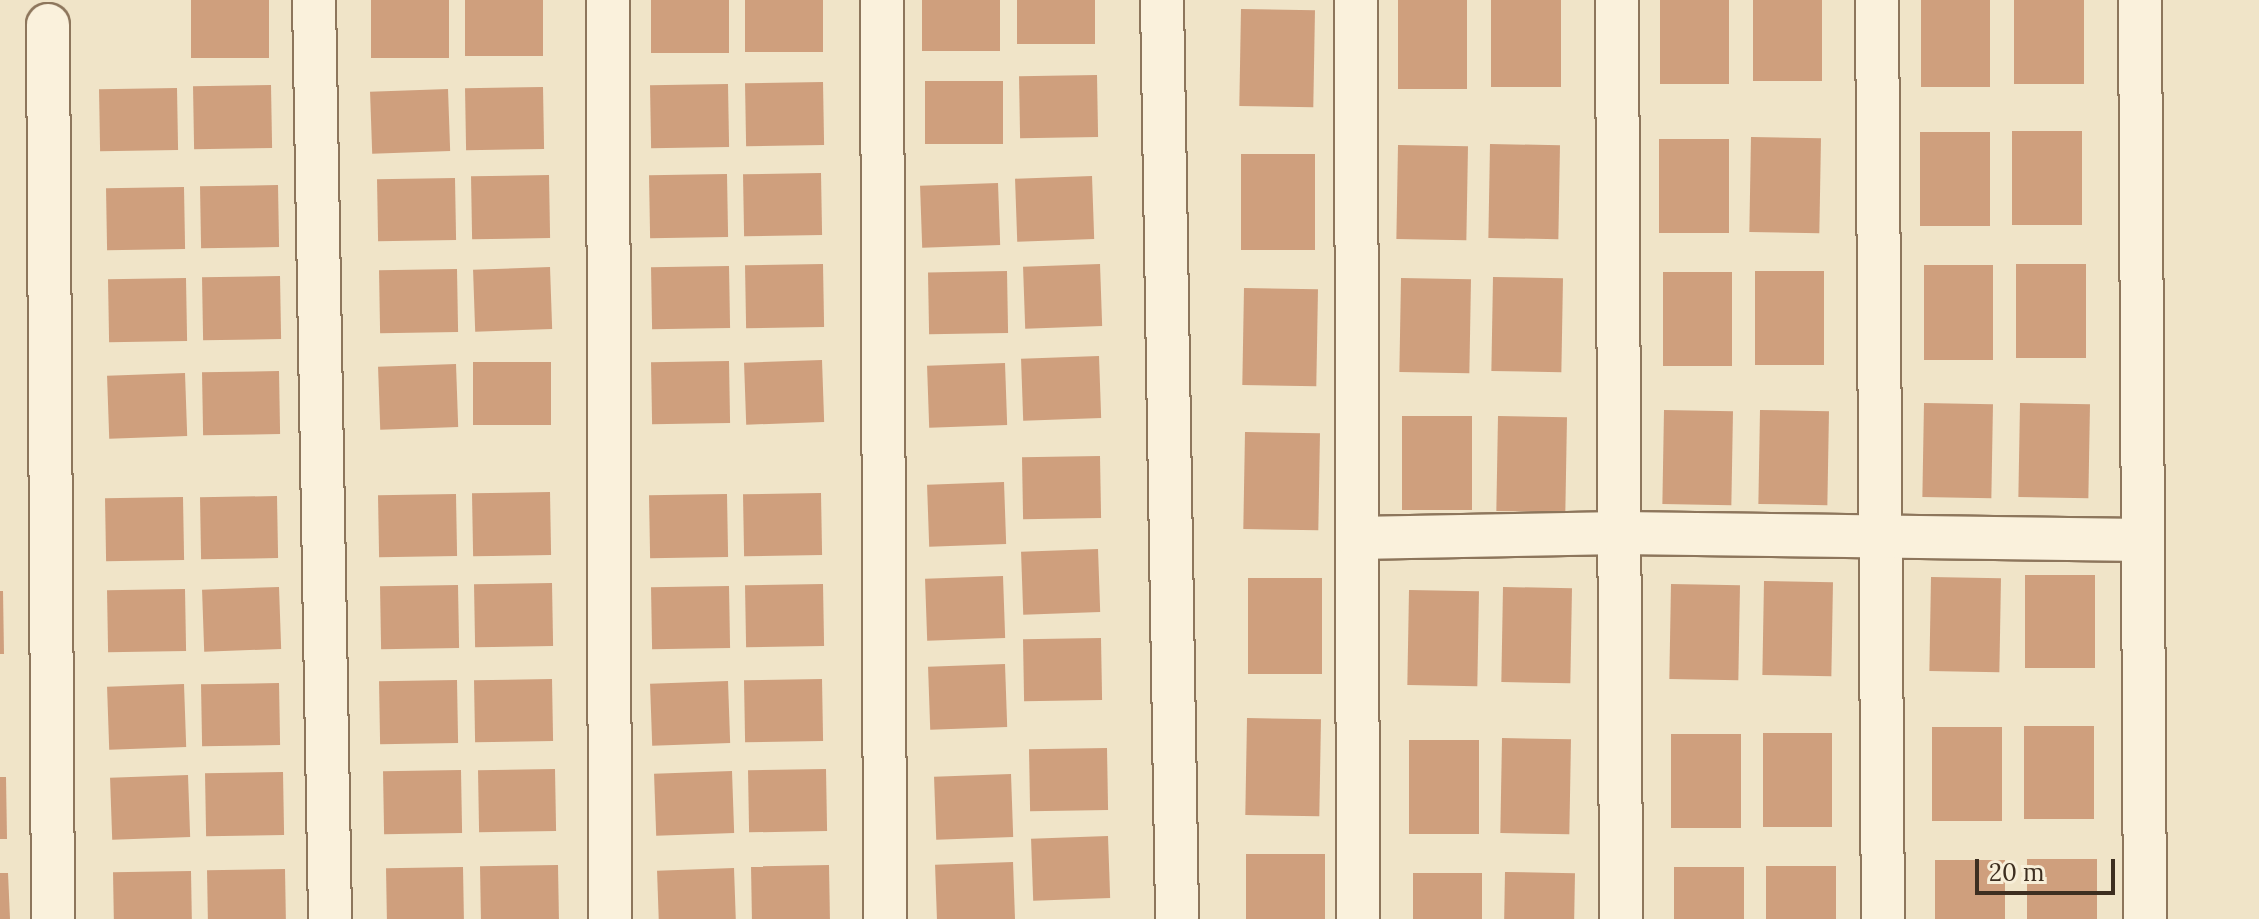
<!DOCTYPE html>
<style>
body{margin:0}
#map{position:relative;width:2259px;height:919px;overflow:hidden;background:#f0e4c8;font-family:Lora,serif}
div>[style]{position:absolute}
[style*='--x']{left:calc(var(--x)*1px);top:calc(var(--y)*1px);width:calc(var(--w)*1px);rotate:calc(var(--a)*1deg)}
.building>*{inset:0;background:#cf9f7d;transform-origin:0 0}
.roads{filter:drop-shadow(2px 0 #8d765c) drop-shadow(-2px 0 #8d765c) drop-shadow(0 2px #8d765c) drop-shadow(0 -2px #8d765c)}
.street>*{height:42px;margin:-21px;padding:0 21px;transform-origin:21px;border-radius:21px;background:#faf1dc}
span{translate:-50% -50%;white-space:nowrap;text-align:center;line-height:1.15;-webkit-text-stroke:6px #f7eed8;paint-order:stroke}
.scale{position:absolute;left:1975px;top:859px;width:140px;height:36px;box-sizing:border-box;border:4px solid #3d2e20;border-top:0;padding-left:10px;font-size:24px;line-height:28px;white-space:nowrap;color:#3d2e20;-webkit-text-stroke:6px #f7eed8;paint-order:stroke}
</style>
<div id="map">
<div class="building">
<div style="left:191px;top:0;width:78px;height:58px"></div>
<div style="left:371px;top:0;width:78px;height:58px"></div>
<div style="left:465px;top:0;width:78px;height:56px"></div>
<div style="left:651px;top:0;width:78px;height:53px"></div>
<div style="left:745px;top:0;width:78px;height:52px"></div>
<div style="left:922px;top:0;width:78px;height:51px"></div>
<div style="left:1017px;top:0;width:78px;height:44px"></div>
<div style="left:1398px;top:0;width:69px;height:89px"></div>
<div style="left:1491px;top:0;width:70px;height:87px"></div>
<div style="left:1660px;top:0;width:69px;height:84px"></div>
<div style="left:1753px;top:0;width:69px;height:81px"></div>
<div style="left:1921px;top:0;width:69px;height:87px"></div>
<div style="left:2014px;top:0;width:70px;height:84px"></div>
<div style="left:1241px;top:9px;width:74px;height:97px;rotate:1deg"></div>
<div style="left:1097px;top:75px;width:62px;height:78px;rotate:89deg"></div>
<div style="left:1003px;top:81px;width:63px;height:78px;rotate:90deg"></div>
<div style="left:823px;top:82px;width:63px;height:78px;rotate:89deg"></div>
<div style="left:728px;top:84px;width:63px;height:78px;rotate:89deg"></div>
<div style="left:271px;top:85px;width:63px;height:78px;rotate:89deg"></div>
<div style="left:543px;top:87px;width:62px;height:78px;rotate:89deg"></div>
<div style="left:177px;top:88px;width:62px;height:78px;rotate:89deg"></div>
<div style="left:448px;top:89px;width:62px;height:78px;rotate:88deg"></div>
<div style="left:2012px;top:131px;width:70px;height:94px"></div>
<div style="left:1920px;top:132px;width:70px;height:94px"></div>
<div style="left:1751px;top:137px;width:70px;height:95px;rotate:1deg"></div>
<div style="left:1659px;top:139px;width:70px;height:94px"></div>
<div style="left:1490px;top:144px;width:70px;height:94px;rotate:1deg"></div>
<div style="left:1398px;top:145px;width:70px;height:94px;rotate:1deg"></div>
<div style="left:1241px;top:154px;width:74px;height:96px"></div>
<div style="left:821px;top:173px;width:62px;height:78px;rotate:89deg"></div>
<div style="left:727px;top:174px;width:63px;height:78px;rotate:89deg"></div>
<div style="left:549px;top:175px;width:63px;height:78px;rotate:89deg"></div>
<div style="left:1092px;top:176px;width:63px;height:77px;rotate:88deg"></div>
<div style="left:455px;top:178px;width:62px;height:78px;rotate:89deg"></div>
<div style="left:998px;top:183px;width:62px;height:78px;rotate:88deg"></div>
<div style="left:278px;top:185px;width:62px;height:78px;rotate:89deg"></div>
<div style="left:184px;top:187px;width:62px;height:78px;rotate:89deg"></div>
<div style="left:823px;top:264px;width:63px;height:78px;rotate:89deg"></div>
<div style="left:1100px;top:264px;width:62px;height:77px;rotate:88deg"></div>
<div style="left:2016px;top:264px;width:70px;height:94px"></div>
<div style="left:1924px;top:265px;width:69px;height:95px"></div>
<div style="left:729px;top:266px;width:62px;height:78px;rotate:89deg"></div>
<div style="left:550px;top:267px;width:62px;height:77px;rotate:88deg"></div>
<div style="left:457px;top:269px;width:63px;height:78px;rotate:89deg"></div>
<div style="left:1007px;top:271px;width:62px;height:79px;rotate:89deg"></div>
<div style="left:1755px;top:271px;width:69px;height:94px"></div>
<div style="left:1663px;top:272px;width:69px;height:94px"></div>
<div style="left:280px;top:276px;width:63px;height:78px;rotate:89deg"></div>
<div style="left:1493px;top:277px;width:70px;height:94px;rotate:1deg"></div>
<div style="left:186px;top:278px;width:63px;height:78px;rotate:89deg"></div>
<div style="left:1401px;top:278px;width:70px;height:94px;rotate:1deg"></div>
<div style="left:1244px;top:288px;width:74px;height:97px;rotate:1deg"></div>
<div style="left:1099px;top:356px;width:62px;height:78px;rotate:88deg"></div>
<div style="left:822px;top:360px;width:62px;height:78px;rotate:88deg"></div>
<div style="left:729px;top:361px;width:62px;height:78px;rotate:89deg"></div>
<div style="left:551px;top:362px;width:63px;height:78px;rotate:90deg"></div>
<div style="left:1005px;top:363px;width:62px;height:78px;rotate:88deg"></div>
<div style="left:456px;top:364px;width:63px;height:78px;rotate:88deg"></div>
<div style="left:279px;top:371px;width:63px;height:77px;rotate:89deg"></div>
<div style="left:185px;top:373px;width:63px;height:78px;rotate:88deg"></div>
<div style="left:1924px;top:403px;width:69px;height:94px;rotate:1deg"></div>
<div style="left:2020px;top:403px;width:70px;height:94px;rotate:1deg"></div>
<div style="left:1664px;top:410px;width:69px;height:94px;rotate:1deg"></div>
<div style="left:1760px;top:410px;width:69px;height:94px;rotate:1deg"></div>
<div style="left:1402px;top:416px;width:70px;height:94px"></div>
<div style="left:1498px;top:416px;width:69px;height:95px;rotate:1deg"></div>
<div style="left:1245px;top:432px;width:75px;height:97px;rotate:1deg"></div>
<div style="left:1100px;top:456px;width:62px;height:78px;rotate:89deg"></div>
<div style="left:1004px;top:482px;width:62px;height:77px;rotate:88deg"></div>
<div style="left:550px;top:492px;width:63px;height:78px;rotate:89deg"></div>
<div style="left:821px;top:493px;width:62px;height:78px;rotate:89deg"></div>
<div style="left:456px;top:494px;width:62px;height:78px;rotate:89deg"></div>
<div style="left:727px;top:494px;width:63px;height:78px;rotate:89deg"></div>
<div style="left:277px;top:496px;width:62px;height:77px;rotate:89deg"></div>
<div style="left:183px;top:497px;width:63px;height:78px;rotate:89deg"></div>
<div style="left:1098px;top:549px;width:63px;height:77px;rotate:88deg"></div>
<div style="left:2025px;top:575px;width:70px;height:93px"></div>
<div style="left:1003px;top:576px;width:62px;height:78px;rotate:88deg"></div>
<div style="left:1931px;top:577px;width:70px;height:94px;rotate:1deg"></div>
<div style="left:1248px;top:578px;width:74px;height:96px"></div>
<div style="left:1764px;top:581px;width:69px;height:94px;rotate:1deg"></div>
<div style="left:552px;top:583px;width:63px;height:78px;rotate:89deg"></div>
<div style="left:823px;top:584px;width:62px;height:78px;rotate:89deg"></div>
<div style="left:1671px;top:584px;width:69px;height:95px;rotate:1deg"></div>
<div style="left:458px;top:585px;width:63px;height:78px;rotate:89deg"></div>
<div style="left:729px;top:586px;width:62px;height:78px;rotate:89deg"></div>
<div style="left:279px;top:587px;width:62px;height:77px;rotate:88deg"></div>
<div style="left:1503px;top:587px;width:69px;height:95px;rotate:1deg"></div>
<div style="left:185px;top:589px;width:62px;height:78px;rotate:89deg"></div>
<div style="left:1409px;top:590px;width:70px;height:95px;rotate:1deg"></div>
<div style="clip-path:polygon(0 591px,3px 591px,4px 654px,0 654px)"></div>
<div style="left:1101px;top:638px;width:62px;height:78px;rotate:89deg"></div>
<div style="left:1005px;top:664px;width:63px;height:77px;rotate:88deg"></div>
<div style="left:552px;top:679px;width:62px;height:78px;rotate:89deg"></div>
<div style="left:822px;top:679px;width:62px;height:78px;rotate:89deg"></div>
<div style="left:457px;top:680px;width:63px;height:78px;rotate:89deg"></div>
<div style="left:728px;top:681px;width:62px;height:78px;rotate:88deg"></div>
<div style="left:279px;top:683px;width:62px;height:78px;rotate:89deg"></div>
<div style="left:184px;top:684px;width:63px;height:77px;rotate:88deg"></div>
<div style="left:1247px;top:718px;width:74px;height:97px;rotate:1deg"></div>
<div style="left:2024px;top:726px;width:70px;height:93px"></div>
<div style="left:1932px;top:727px;width:70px;height:94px"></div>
<div style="left:1763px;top:733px;width:69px;height:94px"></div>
<div style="left:1671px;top:734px;width:70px;height:94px"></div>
<div style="left:1502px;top:738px;width:69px;height:95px;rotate:1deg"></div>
<div style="left:1409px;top:740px;width:70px;height:94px"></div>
<div style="left:1107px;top:748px;width:62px;height:78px;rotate:89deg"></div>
<div style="left:555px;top:769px;width:62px;height:77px;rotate:89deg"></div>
<div style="left:826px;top:769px;width:62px;height:78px;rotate:89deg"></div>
<div style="left:461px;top:770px;width:63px;height:78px;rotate:89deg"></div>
<div style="left:732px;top:771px;width:62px;height:78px;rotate:88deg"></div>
<div style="left:283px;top:772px;width:63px;height:78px;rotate:89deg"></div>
<div style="left:1011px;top:774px;width:63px;height:77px;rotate:88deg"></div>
<div style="left:188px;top:775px;width:62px;height:78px;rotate:88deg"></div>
<div style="clip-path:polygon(0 777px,6px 777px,7px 839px,0 839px)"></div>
<div style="left:1108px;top:836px;width:62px;height:77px;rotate:88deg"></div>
<div style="left:1246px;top:854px;width:79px;height:65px"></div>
<div style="left:2027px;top:859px;width:70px;height:60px"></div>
<div style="left:1935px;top:860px;width:70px;height:59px"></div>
<div style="left:1013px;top:862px;width:57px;height:78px;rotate:88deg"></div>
<div style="left:558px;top:865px;width:54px;height:78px;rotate:89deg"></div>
<div style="left:829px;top:865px;width:54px;height:78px;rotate:89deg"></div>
<div style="left:1766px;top:866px;width:70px;height:53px"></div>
<div style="left:463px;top:867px;width:52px;height:77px;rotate:89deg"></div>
<div style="left:1674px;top:867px;width:70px;height:52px"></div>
<div style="left:734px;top:868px;width:51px;height:77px;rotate:88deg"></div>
<div style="left:285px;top:869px;width:50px;height:78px;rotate:89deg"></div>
<div style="left:191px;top:871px;width:48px;height:78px;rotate:89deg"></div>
<div style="left:1505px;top:872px;width:70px;height:47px;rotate:1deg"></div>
<div style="clip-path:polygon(0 873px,8px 873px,10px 919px,0 919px)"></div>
<div style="left:1413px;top:873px;width:69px;height:46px"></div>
</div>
<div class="roads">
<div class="street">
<div style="--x:314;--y:0;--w:919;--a:89"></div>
<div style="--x:608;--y:0;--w:919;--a:89.88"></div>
<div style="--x:882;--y:0;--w:919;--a:89.81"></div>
<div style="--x:1162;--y:0;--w:919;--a:89.06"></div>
<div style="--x:1356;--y:0;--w:919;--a:89.88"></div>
<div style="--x:1617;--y:0;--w:919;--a:89.75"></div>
<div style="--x:1877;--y:0;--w:919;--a:89.63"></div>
<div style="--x:2140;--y:0;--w:919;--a:89.69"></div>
<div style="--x:48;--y:25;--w:894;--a:89.68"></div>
<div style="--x:1357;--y:538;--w:263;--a:-1.1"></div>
<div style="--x:1620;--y:533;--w:523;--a:0.77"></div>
</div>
</div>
<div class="scale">20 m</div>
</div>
